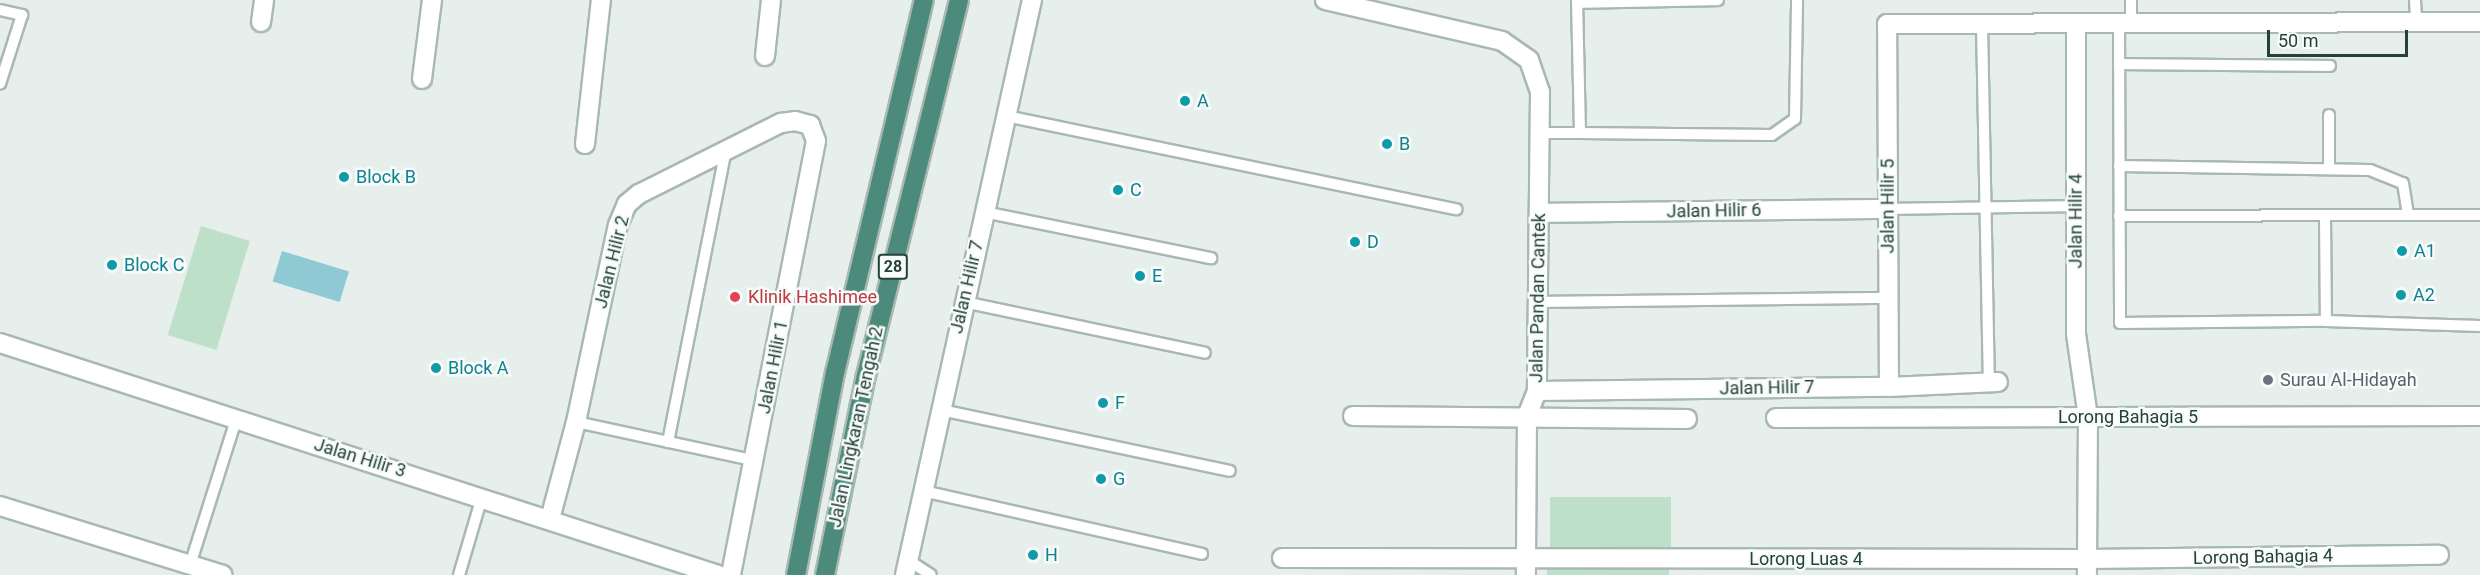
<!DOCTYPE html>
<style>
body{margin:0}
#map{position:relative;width:2480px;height:575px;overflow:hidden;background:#e6efeb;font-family:Roboto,sans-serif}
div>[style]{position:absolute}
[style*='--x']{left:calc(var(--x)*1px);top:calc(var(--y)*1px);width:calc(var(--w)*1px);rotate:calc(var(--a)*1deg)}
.green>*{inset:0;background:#bfe0c8;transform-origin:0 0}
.water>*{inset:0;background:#8ec9d4;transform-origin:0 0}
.roads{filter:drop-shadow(2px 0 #a8b8b2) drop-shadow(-2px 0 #a8b8b2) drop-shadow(0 2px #a8b8b2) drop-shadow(0 -2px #a8b8b2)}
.service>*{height:10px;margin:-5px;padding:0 5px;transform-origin:5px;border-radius:5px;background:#fff}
.minor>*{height:18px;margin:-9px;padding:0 9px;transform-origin:9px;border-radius:9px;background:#fff}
.trunk>*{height:18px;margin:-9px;padding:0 9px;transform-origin:9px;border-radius:9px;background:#4c8a7c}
.dots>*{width:16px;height:16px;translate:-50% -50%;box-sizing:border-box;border:3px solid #f7fbf9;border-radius:50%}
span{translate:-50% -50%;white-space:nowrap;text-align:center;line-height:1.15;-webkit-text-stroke:5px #f7fbf9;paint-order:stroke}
.shield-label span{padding:2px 4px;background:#f7fbf9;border:2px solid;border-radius:4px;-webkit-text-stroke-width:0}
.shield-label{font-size:16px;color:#24423a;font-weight:700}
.culture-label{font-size:18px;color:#0d838f}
.left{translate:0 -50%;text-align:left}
.street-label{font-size:18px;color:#24423a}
.health-label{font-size:18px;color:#be3a42}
.worship-label{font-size:18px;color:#5b616d}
.scale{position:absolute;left:2267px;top:30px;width:141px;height:27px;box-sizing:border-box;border:3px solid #24423a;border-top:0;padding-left:8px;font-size:18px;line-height:21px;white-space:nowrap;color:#24423a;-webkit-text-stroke:4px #f7fbf9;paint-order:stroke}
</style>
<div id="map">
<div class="green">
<div style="left:201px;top:226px;width:51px;height:114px;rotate:17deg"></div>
<div style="left:1671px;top:497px;width:51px;height:121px;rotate:90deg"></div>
<div style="left:1547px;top:566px;width:122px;height:9px"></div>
</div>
<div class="water">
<div style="left:282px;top:251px;width:70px;height:32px;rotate:17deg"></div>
</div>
<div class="roads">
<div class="service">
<div style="--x:1577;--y:0;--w:133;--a:88.7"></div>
<div style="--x:1580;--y:133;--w:192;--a:0.6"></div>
<div style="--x:1772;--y:135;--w:28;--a:-35"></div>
<div style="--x:1795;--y:119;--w:119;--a:-89"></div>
<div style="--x:2131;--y:0;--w:23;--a:90"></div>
<div style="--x:2415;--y:0;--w:22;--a:87"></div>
<div style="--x:1577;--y:3;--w:141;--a:-1.2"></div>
<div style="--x:0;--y:10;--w:23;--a:13"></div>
<div style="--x:22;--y:15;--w:72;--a:107.7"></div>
<div style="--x:2119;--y:23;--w:300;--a:89.8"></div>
<div style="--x:2120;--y:323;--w:206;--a:-0.6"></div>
<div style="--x:2326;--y:321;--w:154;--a:1.9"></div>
<div style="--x:1982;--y:24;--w:359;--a:88.9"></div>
<div style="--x:2119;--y:64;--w:211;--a:0.5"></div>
<div style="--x:2329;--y:115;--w:54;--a:90"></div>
<div style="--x:1006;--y:116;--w:460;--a:11.7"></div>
<div style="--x:1540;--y:133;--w:40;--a:0"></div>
<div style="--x:2119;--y:166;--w:251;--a:0.9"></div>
<div style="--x:2370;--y:170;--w:35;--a:22"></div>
<div style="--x:2403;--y:183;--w:32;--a:81"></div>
<div style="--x:1888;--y:209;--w:188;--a:-0.9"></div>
<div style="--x:984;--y:212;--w:232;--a:11.5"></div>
<div style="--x:2325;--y:215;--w:106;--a:89.5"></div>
<div style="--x:2119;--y:216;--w:361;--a:-0.2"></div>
<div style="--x:964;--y:302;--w:246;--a:11.9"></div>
<div style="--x:1539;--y:302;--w:350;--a:-0.7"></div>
<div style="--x:941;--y:410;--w:295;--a:11.9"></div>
<div style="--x:576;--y:422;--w:184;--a:12.2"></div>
<div style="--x:668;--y:442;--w:298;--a:-78.8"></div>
<div style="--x:923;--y:491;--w:286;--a:12.7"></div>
<div style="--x:908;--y:560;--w:27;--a:33"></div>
<div style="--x:190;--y:565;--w:152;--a:-72.4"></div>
<div style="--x:459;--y:575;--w:81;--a:-73.6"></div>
</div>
<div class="minor">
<div style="--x:1325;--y:0;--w:182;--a:13"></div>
<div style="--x:1502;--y:41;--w:33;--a:35"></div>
<div style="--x:1529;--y:60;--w:34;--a:71"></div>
<div style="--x:1540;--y:92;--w:299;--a:90.6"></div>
<div style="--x:1537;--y:391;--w:27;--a:112"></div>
<div style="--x:1527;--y:416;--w:159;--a:90.4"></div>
<div style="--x:261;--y:22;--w:22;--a:-82"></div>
<div style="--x:2076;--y:24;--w:310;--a:90"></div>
<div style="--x:2076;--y:334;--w:84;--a:81.8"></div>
<div style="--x:2088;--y:417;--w:158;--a:90.4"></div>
<div style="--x:765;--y:56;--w:56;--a:-83.9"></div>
<div style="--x:422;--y:79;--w:80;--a:-82.8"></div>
<div style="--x:585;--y:144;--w:145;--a:-83.7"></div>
<div style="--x:1540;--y:213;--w:348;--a:-0.7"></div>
<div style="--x:0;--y:343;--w:755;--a:17.91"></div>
<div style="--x:1889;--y:387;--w:363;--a:-90.3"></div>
<div style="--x:1887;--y:24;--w:593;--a:-0.19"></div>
<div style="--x:1537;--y:391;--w:352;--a:-0.7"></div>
<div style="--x:1889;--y:387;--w:109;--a:-2.6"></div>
<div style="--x:1353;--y:416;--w:334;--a:0.5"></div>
<div style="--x:1776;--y:418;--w:704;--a:-0.16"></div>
<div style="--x:0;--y:506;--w:233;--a:17.2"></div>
<div style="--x:550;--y:519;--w:100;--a:-75"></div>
<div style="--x:576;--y:422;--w:201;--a:-78"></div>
<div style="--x:618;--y:225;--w:23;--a:-67"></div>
<div style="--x:627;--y:204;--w:16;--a:-40"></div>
<div style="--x:639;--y:194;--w:159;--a:-26.6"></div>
<div style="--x:781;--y:123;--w:14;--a:-8"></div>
<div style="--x:795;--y:121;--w:16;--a:15"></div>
<div style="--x:810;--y:125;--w:17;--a:69"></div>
<div style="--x:816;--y:141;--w:442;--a:101.1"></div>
<div style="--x:1282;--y:558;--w:805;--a:0.07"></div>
<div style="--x:2087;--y:559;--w:352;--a:-0.7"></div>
<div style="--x:905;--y:575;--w:589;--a:-77.55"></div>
</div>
<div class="trunk">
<div style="--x:796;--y:575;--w:206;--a:-79.1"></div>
<div style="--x:835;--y:373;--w:383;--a:-76.6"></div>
<div style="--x:825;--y:575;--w:203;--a:-78.4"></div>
<div style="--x:866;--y:376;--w:387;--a:-76.1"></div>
</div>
</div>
<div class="dots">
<div style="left:1185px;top:101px;background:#0f9aa8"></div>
<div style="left:1387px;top:144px;background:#0f9aa8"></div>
<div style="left:344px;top:177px;background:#0f9aa8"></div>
<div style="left:1118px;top:190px;background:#0f9aa8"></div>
<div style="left:1355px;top:242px;background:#0f9aa8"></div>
<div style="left:2402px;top:251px;background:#0f9aa8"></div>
<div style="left:112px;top:265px;background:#0f9aa8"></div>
<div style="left:1140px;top:276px;background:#0f9aa8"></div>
<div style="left:2401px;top:295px;background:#0f9aa8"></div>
<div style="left:735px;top:297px;background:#e0444e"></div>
<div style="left:436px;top:368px;background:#0f9aa8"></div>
<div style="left:2268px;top:380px;background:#6b7280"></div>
<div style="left:1103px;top:403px;background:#0f9aa8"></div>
<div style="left:1101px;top:479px;background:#0f9aa8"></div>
<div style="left:1033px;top:555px;background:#0f9aa8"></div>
</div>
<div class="shield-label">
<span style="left:893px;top:267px">28</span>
</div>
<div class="culture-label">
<span class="left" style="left:1197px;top:101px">A</span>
<span class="left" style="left:1399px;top:144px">B</span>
<span class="left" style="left:356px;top:177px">Block B</span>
<span class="left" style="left:1130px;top:190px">C</span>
<span class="left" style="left:1367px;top:242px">D</span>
<span class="left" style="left:2414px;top:251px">A1</span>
<span class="left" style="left:124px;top:265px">Block C</span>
<span class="left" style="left:1152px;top:276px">E</span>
<span class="left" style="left:2413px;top:295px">A2</span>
<span class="left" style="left:448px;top:368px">Block A</span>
<span class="left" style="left:1115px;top:403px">F</span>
<span class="left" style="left:1113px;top:479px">G</span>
<span class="left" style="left:1045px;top:555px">H</span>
</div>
<div class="street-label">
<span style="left:1888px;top:206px;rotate:-90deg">Jalan Hilir 5</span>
<span style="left:1714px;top:211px;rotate:-1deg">Jalan Hilir 6</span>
<span style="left:2076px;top:221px;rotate:-90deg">Jalan Hilir 4</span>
<span style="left:612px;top:262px;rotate:-76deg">Jalan Hilir 2</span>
<span style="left:967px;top:287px;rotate:-77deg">Jalan Hilir 7</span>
<span style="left:1538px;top:298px;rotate:-89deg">Jalan Pandan Cantek</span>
<span style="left:773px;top:367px;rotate:-79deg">Jalan Hilir 1</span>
<span style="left:1767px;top:388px;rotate:-1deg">Jalan Hilir 7</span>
<span style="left:2128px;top:417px">Lorong Bahagia 5</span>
<span style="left:856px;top:427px;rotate:-78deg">Jalan Lingkaran Tengah 2</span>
<span style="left:360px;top:458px;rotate:17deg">Jalan Hilir 3</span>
<span style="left:2263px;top:557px;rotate:-1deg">Lorong Bahagia 4</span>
<span style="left:1806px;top:559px">Lorong Luas 4</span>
</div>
<div class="health-label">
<span class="left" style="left:748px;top:297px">Klinik Hashimee</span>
</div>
<div class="worship-label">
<span class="left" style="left:2280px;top:380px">Surau Al-Hidayah</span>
</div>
<div class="scale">50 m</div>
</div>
